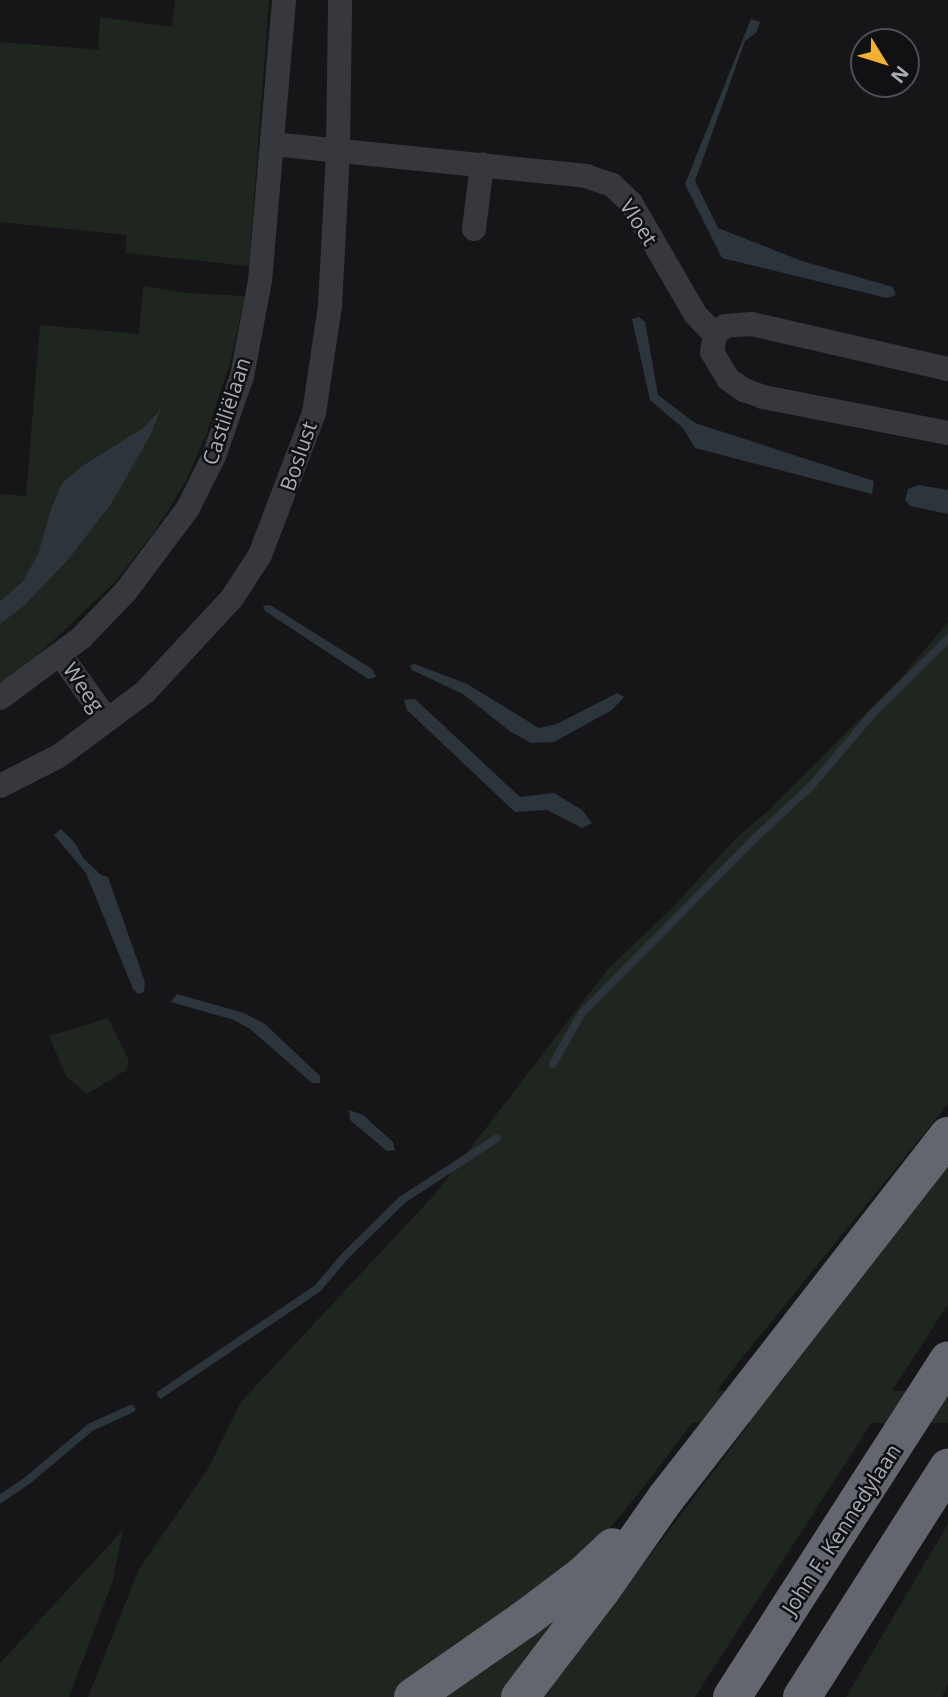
<!DOCTYPE html>
<meta charset="utf-8">
<style>
body{margin:0}
#map{position:relative;width:948px;height:1697px;overflow:hidden;background:#161618;font-family:"Open Sans",sans-serif}
div>[style]{position:absolute}
[style*='--x']{left:calc(var(--x)*1px);top:calc(var(--y)*1px);width:calc(var(--w)*1px);rotate:calc(var(--a)*1deg)}
.green>*{inset:0;background:#1e261f;transform-origin:0 0}
.water>*{inset:0;background:#2c353c}
.stream>*{height:8px;margin:-4px;padding:0 4px;transform-origin:4px;border-radius:4px;background:#2c353c}
.street>*{height:24px;margin:-12px;padding:0 12px;transform-origin:12px;border-radius:12px;background:#37383d}
.highway>*{height:38px;margin:-19px;padding:0 19px;transform-origin:19px;border-radius:19px;background:#63666e}
span{translate:-50% -50%;white-space:nowrap;text-align:center;line-height:1.15;-webkit-text-stroke:5px #111113;paint-order:stroke}
.street-label{font-size:21px;color:#a8adb8}
.north{position:absolute;left:850px;top:28px;width:70px;height:70px;box-sizing:border-box;background:#111113;border:2px solid #4d4f55;border-radius:50%;rotate:128deg;font-size:19px;font-weight:700;line-height:28px;text-align:center;color:#a8adb8}
.north::after{content:'';display:block;margin:auto;width:24px;height:32px;background:#f2b134;clip-path:polygon(50% 0,100% 100%,50% 72%,0 100%)}
</style>
<div id="map">
<div class="green">
<div style="clip-path:polygon(175px 0,269px 0,249px 266px,125px 253px,127px 235px,0 222px,0 42px,102px 50px,98px 48px,100px 17px,172px 27px)"></div>
<div style="clip-path:polygon(143px 286px,187px 293px,245px 296px,230px 363px,208px 430px,185px 483px,154px 532px,115px 582px,22px 670px,0 683px,0 624px,23px 607px,68px 560px,111px 504px,159px 411px,143px 428px,82px 466px,62px 483px,52px 506px,38px 554px,23px 581px,0 601px,0 494px,26px 496px,40px 325px,139px 334px)"></div>
<div style="clip-path:polygon(948px 622px,948px 1104px,741px 1359px,638px 1494px,576px 1569px,400px 1697px,88px 1697px,139px 1569px,208px 1469px,241px 1402px,436px 1193px,608px 969px,673px 907px,737px 837px,768px 811px,901px 678px)"></div>
<div style="clip-path:polygon(108px 1018px,129px 1061px,126px 1070px,87px 1094px,66px 1076px,49px 1036px)"></div>
<div style="clip-path:polygon(948px 1161px,948px 1304px,695px 1697px,543px 1697px)"></div>
<div style="left:948px;top:1391px;width:32px;height:364px;rotate:90deg"></div>
<div style="clip-path:polygon(948px 1524px,948px 1684px,942px 1697px,846px 1697px)"></div>
<div style="clip-path:polygon(123px 1530px,113px 1580px,69px 1697px,0 1697px,0 1663px)"></div>
<div style="clip-path:polygon(590px 1580px,501px 1697px,431px 1697px)"></div>
</div>
<div class="water">
<div style="clip-path:polygon(751px 19px,760px 22px,756px 33px,745px 41px,695px 181px,718px 228px,802px 261px,893px 287px,896px 295px,887px 298px,722px 258px,685px 184px)"></div>
<div style="clip-path:polygon(639px 317px,645px 322px,658px 395px,695px 423px,874px 481px,872px 494px,695px 448px,683px 428px,650px 400px,632px 319px)"></div>
<div style="clip-path:polygon(161px 409px,151px 434px,111px 504px,68px 560px,23px 607px,0 624px,0 601px,23px 581px,38px 554px,52px 506px,62px 483px,82px 466px,143px 428px)"></div>
<div style="clip-path:polygon(919px 485px,948px 490px,948px 514px,910px 506px,905px 500px,908px 489px)"></div>
<div style="clip-path:polygon(270px 605px,372px 669px,376px 677px,368px 679px,265px 611px,263px 606px)"></div>
<div style="clip-path:polygon(415px 664px,467px 684px,539px 728px,557px 724px,617px 693px,624px 697px,612px 710px,554px 742px,531px 743px,511px 732px,463px 694px,412px 670px,410px 665px)"></div>
<div style="clip-path:polygon(415px 699px,520px 797px,554px 793px,582px 810px,592px 823px,582px 828px,547px 810px,515px 812px,407px 710px,404px 700px)"></div>
<div style="clip-path:polygon(61px 829px,75px 843px,83px 858px,101px 875px,108px 877px,145px 982px,144px 992px,138px 994px,133px 989px,86px 873px,54px 835px)"></div>
<div style="clip-path:polygon(177px 994px,244px 1013px,265px 1024px,320px 1076px,320px 1083px,312px 1083px,250px 1029px,234px 1020px,171px 1002px)"></div>
<div style="clip-path:polygon(349px 1110px,363px 1115px,393px 1142px,395px 1150px,387px 1151px,350px 1120px)"></div>
</div>
<div class="stream">
<div style="--x:553;--y:1064;--w:59;--a:-60.4"></div>
<div style="--x:582;--y:1013;--w:242;--a:-45.3"></div>
<div style="--x:752;--y:841;--w:82;--a:-43"></div>
<div style="--x:812;--y:785;--w:97;--a:-49.6"></div>
<div style="--x:875;--y:711;--w:103;--a:-44.6"></div>
<div style="--x:161;--y:1394;--w:189;--a:-34"></div>
<div style="--x:318;--y:1288;--w:43;--a:-49.7"></div>
<div style="--x:346;--y:1255;--w:78;--a:-44.5"></div>
<div style="--x:402;--y:1200;--w:113;--a:-33.1"></div>
<div style="--x:0;--y:1499;--w:34;--a:-34"></div>
<div style="--x:28;--y:1480;--w:82;--a:-40.1"></div>
<div style="--x:91;--y:1427;--w:44;--a:-24.2"></div>
</div>
<div class="street">
<div style="--x:272;--y:144;--w:316;--a:5.8"></div>
<div style="--x:586;--y:176;--w:28;--a:19"></div>
<div style="--x:612;--y:185;--w:26;--a:43"></div>
<div style="--x:631;--y:203;--w:128;--a:60"></div>
<div style="--x:695;--y:314;--w:29;--a:46"></div>
<div style="--x:474;--y:229;--w:65;--a:-83"></div>
<div style="--x:948;--y:369;--w:201;--a:-167.1"></div>
<div style="--x:752;--y:324;--w:27;--a:176"></div>
<div style="--x:725;--y:326;--w:13;--a:138"></div>
<div style="--x:715;--y:335;--w:17;--a:100"></div>
<div style="--x:712;--y:352;--w:31;--a:59"></div>
<div style="--x:728;--y:379;--w:19;--a:35"></div>
<div style="--x:744;--y:390;--w:20;--a:20"></div>
<div style="--x:763;--y:397;--w:188;--a:11"></div>
<div style="--x:60;--y:654;--w:81;--a:54.5"></div>
<div style="--x:0;--y:698;--w:101;--a:-36.5"></div>
<div style="--x:81;--y:638;--w:65;--a:-46.2"></div>
<div style="--x:126;--y:591;--w:104;--a:-53.2"></div>
<div style="--x:188;--y:508;--w:58;--a:-63.4"></div>
<div style="--x:214;--y:456;--w:85;--a:-70.7"></div>
<div style="--x:242;--y:376;--w:97;--a:-79.3"></div>
<div style="--x:260;--y:281;--w:282;--a:-85.1"></div>
<div style="--x:0;--y:786;--w:66;--a:-27"></div>
<div style="--x:59;--y:756;--w:107;--a:-36.7"></div>
<div style="--x:145;--y:692;--w:128;--a:-47.2"></div>
<div style="--x:232;--y:598;--w:51;--a:-56.9"></div>
<div style="--x:260;--y:555;--w:152;--a:-69.2"></div>
<div style="--x:314;--y:413;--w:108;--a:-81.5"></div>
<div style="--x:330;--y:306;--w:155;--a:-87"></div>
<div style="--x:338;--y:151;--w:151;--a:-89.2"></div>
</div>
<div class="highway">
<div style="--x:413;--y:1697;--w:136;--a:-34.9"></div>
<div style="--x:525;--y:1619;--w:71;--a:-37"></div>
<div style="--x:582;--y:1576;--w:42;--a:-43.1"></div>
<div style="--x:520;--y:1697;--w:136;--a:-52.8"></div>
<div style="--x:602;--y:1589;--w:111;--a:-54.9"></div>
<div style="--x:666;--y:1498;--w:459;--a:-52.1"></div>
<div style="--x:732;--y:1697;--w:400;--a:-57.3"></div>
<div style="--x:802;--y:1697;--w:272;--a:-57.5"></div>
</div>
<div class="street-label">
<span style="left:639px;top:222px;rotate:57deg">Vloet</span>
<span style="left:226px;top:411px;rotate:-72deg">Castiliëlaan</span>
<span style="left:298px;top:456px;rotate:-71deg">Boslust</span>
<span style="left:84px;top:687px;rotate:55deg">Weeg</span>
<span style="left:841px;top:1529px;rotate:-57deg">John F. Kennedylaan</span>
</div>
<div class="north">N</div>
</div>
